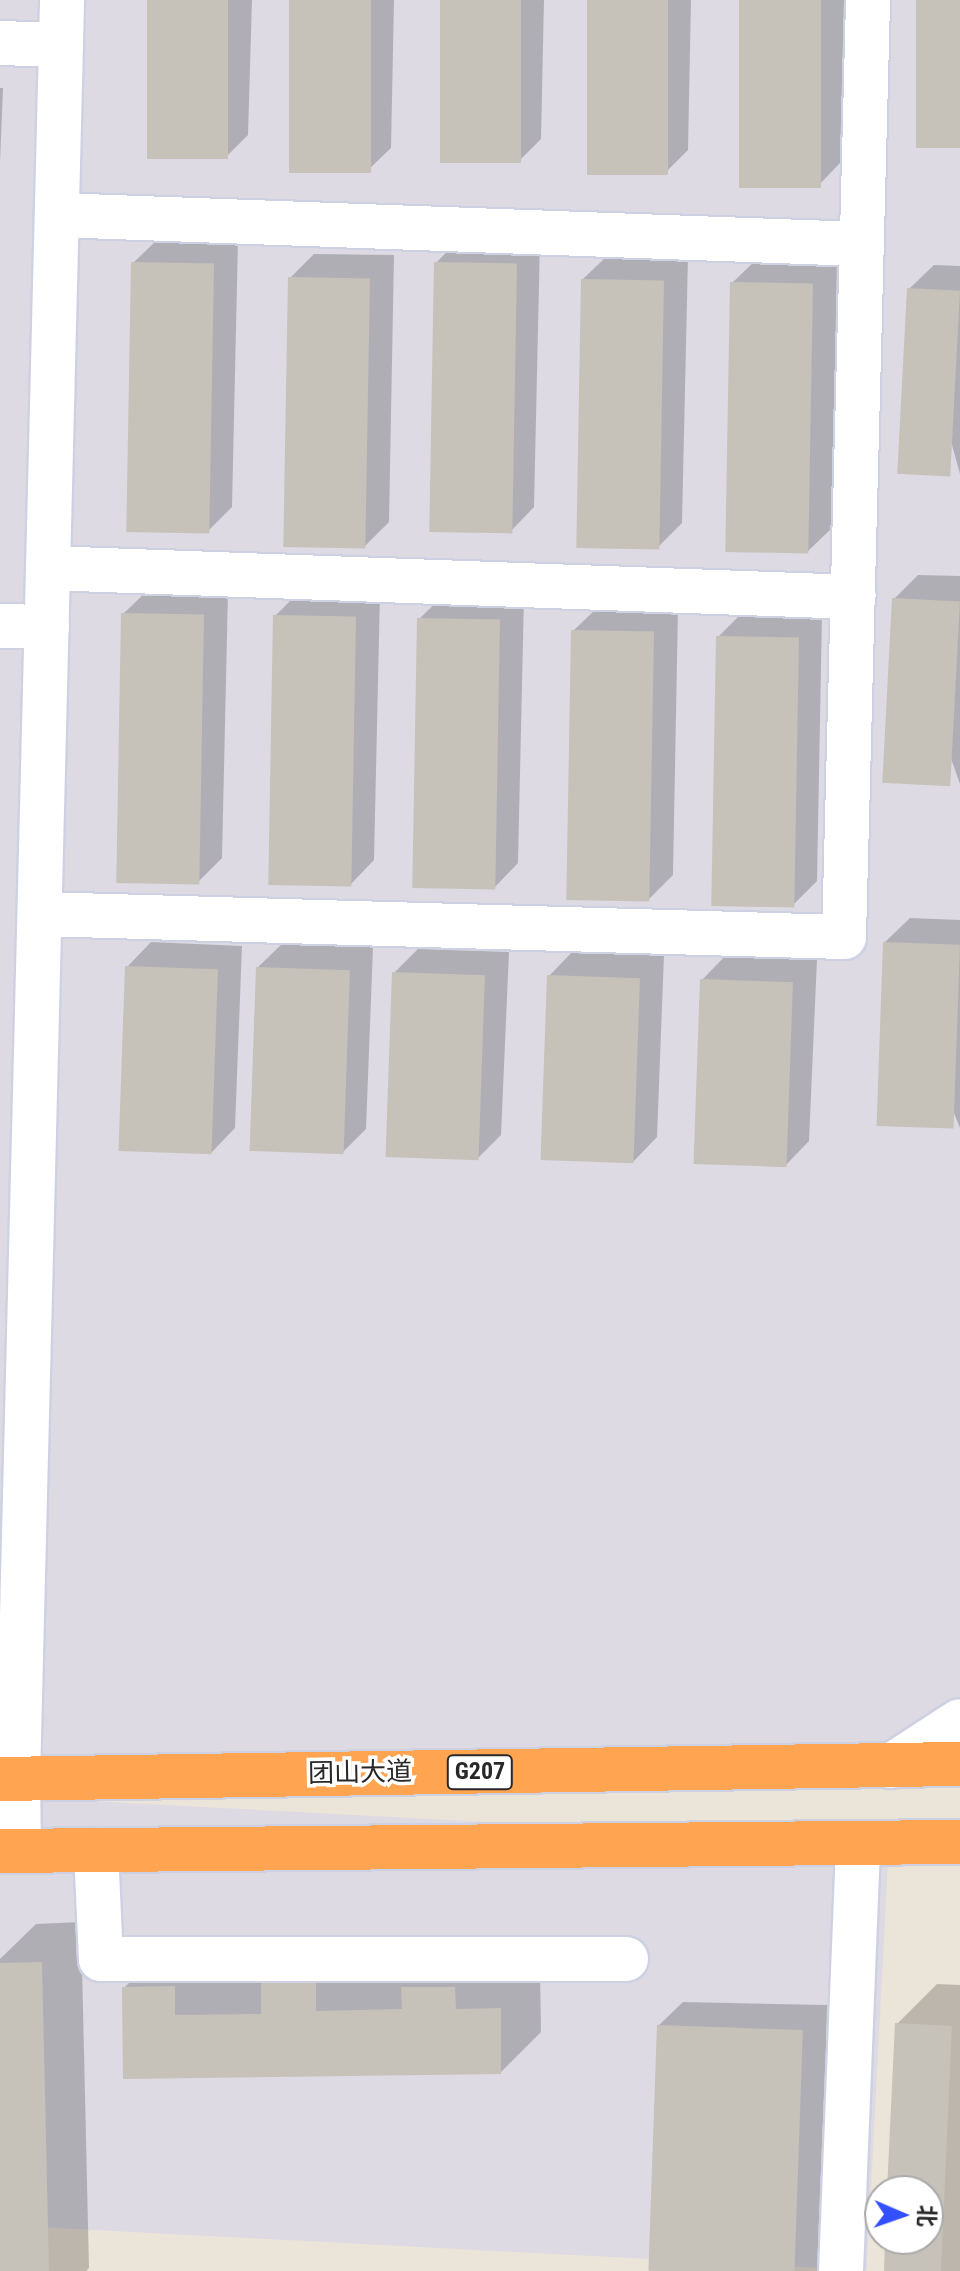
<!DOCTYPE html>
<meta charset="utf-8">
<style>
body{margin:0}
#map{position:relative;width:960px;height:2271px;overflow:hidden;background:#ebe4d9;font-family:"Roboto Condensed","Noto Sans SC",sans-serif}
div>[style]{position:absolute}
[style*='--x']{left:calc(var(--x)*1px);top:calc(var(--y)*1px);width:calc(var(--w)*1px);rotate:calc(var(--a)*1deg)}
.industrial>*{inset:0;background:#dddae3;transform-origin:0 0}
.shadow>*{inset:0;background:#0003}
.building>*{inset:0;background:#c6c1b9;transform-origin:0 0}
.roads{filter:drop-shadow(2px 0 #ced1e2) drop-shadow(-2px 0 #ced1e2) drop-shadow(0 2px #ced1e2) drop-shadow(0 -2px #ced1e2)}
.minor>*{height:44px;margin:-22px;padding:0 22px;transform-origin:22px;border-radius:22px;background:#fff}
.highway>*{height:44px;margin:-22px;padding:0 22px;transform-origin:22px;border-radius:22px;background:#ffa450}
span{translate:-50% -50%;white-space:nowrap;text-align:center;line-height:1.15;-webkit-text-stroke:7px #fff;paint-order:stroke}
.shield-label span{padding:2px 6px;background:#fff;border:2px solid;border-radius:6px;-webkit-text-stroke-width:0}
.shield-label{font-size:24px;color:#282828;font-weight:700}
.street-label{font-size:26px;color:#282828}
.north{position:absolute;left:864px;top:2175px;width:80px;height:80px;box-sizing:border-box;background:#fff;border:2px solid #a9a9a9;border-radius:50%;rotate:92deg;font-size:22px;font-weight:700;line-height:32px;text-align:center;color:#282828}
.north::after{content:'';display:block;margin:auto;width:28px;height:36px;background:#3350fe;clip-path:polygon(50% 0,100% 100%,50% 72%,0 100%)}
</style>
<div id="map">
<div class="industrial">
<div style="left:0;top:0;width:960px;height:1779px"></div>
<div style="left:889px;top:1843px;width:428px;height:889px;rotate:93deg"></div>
</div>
<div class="shadow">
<div style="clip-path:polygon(149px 0,252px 0,248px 135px,224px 159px)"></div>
<div style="clip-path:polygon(291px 0,394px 0,391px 148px,366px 172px)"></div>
<div style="clip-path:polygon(442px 0,544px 0,541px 139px,517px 163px)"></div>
<div style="clip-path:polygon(589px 0,691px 0,688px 150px,663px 175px)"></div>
<div style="clip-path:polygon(741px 0,844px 0,840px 163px,816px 188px)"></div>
<div style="clip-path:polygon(0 88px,3px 88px,0 163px)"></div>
<div style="clip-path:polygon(460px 238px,540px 240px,534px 507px,510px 532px,436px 263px)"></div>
<div style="clip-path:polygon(158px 239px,238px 240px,232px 507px,207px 532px,133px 263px)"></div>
<div style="clip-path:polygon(314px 254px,394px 255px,389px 522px,364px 547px,290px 278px)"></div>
<div style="clip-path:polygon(608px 255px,688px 257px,682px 523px,657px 548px,583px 279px)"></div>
<div style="clip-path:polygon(757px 259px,837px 260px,832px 528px,807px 552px,732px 283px)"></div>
<div style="clip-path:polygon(934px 265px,960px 266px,960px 474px,909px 289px)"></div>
<div style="clip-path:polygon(918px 575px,960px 576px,960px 784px,894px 599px)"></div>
<div style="clip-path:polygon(148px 590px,228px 591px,222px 858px,198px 882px,123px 614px)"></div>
<div style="clip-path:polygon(300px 591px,380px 593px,374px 860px,350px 885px,275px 616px)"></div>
<div style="clip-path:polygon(444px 595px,524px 596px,518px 863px,494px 888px,419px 619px)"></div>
<div style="clip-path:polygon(598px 607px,678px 608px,673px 875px,648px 900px,573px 631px)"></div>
<div style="clip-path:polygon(742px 613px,822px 614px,817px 881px,792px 906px,718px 637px)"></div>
<div style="clip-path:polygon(910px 918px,960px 920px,960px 1128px,885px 942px)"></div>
<div style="clip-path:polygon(151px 942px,242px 946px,235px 1128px,211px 1153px,127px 967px)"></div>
<div style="clip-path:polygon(283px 943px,373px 947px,366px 1129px,342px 1153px,258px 967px)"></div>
<div style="clip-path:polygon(418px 949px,509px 952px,501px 1135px,477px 1159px,394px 973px)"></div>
<div style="clip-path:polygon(573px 951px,664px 955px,657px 1137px,633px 1162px,549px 976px)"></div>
<div style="clip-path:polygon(726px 955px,817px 959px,809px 1141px,785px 1166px,702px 980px)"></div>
<div style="clip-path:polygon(81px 1922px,89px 2268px,86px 2271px,0 2271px,0 1959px,36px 1924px)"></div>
<div style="clip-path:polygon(164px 1948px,540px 1969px,541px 2032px,501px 2072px,125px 2077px,124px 1988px)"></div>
<div style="clip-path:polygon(937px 1984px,960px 1985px,960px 2271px,886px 2271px,887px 2239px,928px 2239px,928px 2191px,889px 2191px,897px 2024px)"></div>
<div style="clip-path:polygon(683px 2002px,827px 2005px,821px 2271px,652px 2271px,658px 2026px)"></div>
</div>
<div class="building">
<div style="left:147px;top:0;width:81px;height:159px"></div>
<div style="left:289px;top:0;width:82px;height:173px"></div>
<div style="left:440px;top:0;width:81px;height:163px"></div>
<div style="left:587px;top:0;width:81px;height:175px"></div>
<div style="left:739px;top:0;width:82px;height:188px"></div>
<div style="left:916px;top:0;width:44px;height:148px"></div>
<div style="left:131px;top:262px;width:83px;height:270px;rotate:1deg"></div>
<div style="left:434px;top:262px;width:83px;height:270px;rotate:1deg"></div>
<div style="left:288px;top:277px;width:82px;height:270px;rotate:1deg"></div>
<div style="left:581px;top:279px;width:83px;height:269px;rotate:1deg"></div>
<div style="left:730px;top:282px;width:83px;height:270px;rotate:1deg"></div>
<div style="left:907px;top:288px;width:53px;height:186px;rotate:3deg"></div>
<div style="left:892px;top:598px;width:68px;height:185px;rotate:3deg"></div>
<div style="left:121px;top:613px;width:83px;height:270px;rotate:1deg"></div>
<div style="left:273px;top:615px;width:83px;height:270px;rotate:1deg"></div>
<div style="left:417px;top:618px;width:83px;height:270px;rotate:1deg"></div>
<div style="left:571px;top:630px;width:83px;height:270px;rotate:1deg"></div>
<div style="left:716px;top:636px;width:83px;height:270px;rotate:1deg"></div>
<div style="left:883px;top:942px;width:77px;height:184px;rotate:2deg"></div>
<div style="left:125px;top:966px;width:93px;height:185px;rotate:2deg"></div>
<div style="left:256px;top:967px;width:94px;height:184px;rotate:2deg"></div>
<div style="left:392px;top:972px;width:93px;height:185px;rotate:2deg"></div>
<div style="left:547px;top:975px;width:93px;height:185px;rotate:2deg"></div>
<div style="left:700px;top:979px;width:93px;height:185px;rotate:2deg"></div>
<div style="clip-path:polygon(42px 1962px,49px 2271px,0 2271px,0 1963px)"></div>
<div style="clip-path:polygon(316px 1981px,316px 2011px,402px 2009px,401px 1987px,455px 1987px,456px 2009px,501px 2008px,501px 2074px,123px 2079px,122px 1987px,175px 1986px,175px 2015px,261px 2014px,261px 1982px)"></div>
<div style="clip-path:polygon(895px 2023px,952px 2026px,941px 2271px,884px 2271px,885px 2239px,928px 2239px,928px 2191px,887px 2191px)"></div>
<div style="left:657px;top:2025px;width:146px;height:246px;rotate:2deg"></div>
</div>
<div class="roads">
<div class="minor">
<div style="--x:0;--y:43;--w:61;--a:1.9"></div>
<div style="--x:57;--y:215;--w:805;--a:2.07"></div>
<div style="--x:48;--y:568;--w:806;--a:2.06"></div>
<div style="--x:0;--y:626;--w:47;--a:1.2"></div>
<div style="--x:40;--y:914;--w:804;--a:1.64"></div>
<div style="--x:844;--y:937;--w:937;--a:-88.53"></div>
<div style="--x:891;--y:1766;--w:82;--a:-33.1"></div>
<div style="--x:96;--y:1850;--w:109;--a:87.4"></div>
<div style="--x:101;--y:1959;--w:525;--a:0"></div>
<div style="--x:19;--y:1851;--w:73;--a:-90.8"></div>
<div style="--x:18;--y:1778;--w:1779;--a:-88.58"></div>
<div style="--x:841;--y:2271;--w:428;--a:-87.7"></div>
</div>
<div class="highway">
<div style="--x:0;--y:1779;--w:960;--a:-0.9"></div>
<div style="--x:0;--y:1851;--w:960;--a:-0.54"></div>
</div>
</div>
<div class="shield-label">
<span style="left:480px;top:1772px">G207</span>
</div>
<div class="street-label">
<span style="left:360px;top:1773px;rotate:-1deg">团山大道</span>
</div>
<div class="north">北</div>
</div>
